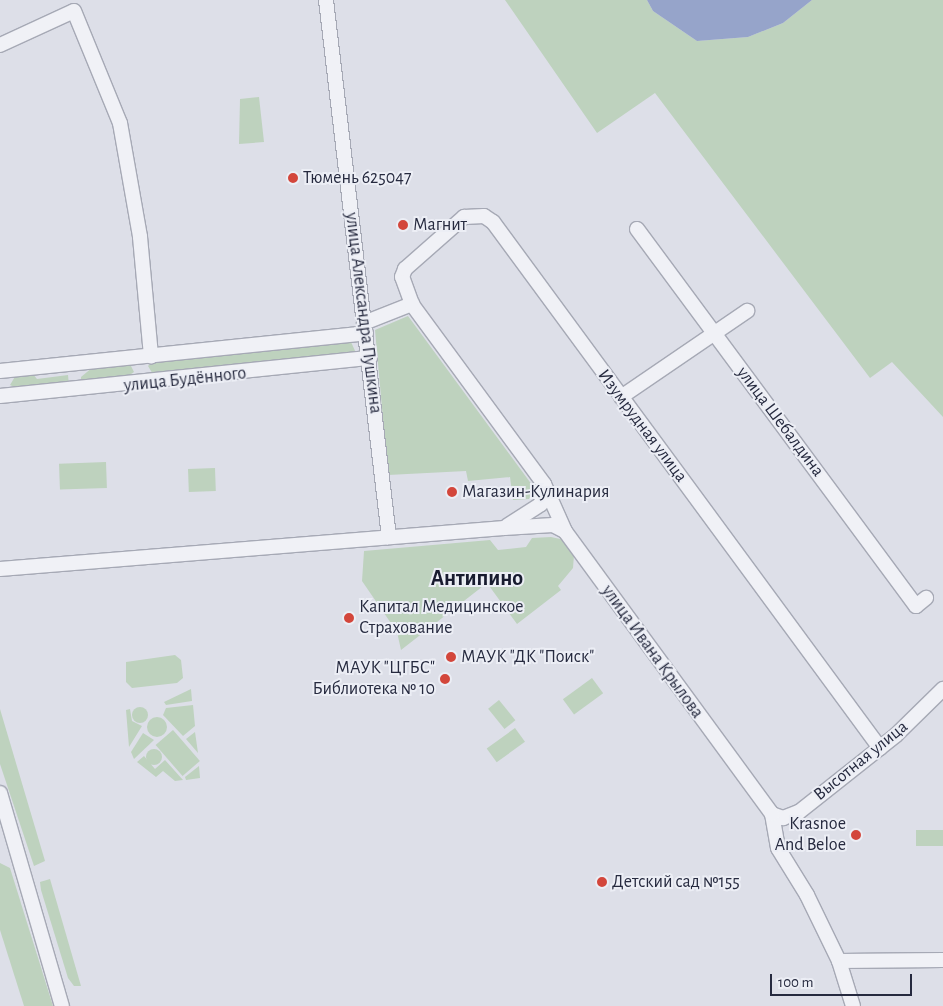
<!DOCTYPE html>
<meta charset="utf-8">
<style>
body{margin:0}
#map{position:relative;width:943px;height:1006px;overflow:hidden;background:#dddfe8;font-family:"Alegreya Sans",sans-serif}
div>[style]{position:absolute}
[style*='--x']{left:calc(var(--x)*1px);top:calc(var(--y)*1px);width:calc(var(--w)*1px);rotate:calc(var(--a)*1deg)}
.green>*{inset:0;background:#bed2be;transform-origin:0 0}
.round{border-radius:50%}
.water>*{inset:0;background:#96a4ca}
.roads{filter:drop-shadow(1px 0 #a6a9b5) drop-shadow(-1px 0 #a6a9b5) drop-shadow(0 1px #a6a9b5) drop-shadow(0 -1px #a6a9b5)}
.minor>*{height:14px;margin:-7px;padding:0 7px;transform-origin:7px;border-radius:7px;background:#f0f1f6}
.dots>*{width:14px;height:14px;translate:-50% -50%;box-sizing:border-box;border:2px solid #eceef5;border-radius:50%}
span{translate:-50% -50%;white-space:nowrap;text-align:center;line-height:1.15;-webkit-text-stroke:4px #eceef5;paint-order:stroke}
.poi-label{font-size:18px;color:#262a3f}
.left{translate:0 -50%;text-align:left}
.right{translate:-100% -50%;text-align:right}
.street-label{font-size:18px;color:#262a3f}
.district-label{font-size:22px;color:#181b2f;font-weight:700}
.scale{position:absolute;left:770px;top:974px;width:142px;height:22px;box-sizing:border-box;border:2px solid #262a3f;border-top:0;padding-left:6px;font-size:15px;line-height:18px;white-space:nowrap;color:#262a3f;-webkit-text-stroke:4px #eceef5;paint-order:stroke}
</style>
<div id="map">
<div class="green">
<div style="clip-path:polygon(505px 0,647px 0,653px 11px,697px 41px,748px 37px,783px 23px,812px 0,943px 0,943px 417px,892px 362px,870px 378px,655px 93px,597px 133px)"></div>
<div style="clip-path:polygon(259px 97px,264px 142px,239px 144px,240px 99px)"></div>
<div style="clip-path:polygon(408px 316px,535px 489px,529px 499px,513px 500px,510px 477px,468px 481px,466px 471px,388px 475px,375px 330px)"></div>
<div style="clip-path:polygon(351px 342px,356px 353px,154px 376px,148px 366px,153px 361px)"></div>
<div style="clip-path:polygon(129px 362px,134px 372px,121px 381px,81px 384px,81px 377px,93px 367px)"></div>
<div style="clip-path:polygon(32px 373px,37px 379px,68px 375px,69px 385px,21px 390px,10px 385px,16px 375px)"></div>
<div style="left:106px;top:462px;width:26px;height:47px;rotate:88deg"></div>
<div style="left:215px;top:468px;width:23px;height:27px;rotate:88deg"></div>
<div style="clip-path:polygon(551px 537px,565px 540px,574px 555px,573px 568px,558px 586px,561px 590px,517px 624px,487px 583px,401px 650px,397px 632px,362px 581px,364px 551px,490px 540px,498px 550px,526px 547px,532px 538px)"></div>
<div style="clip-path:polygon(175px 655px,181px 660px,183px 678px,177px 683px,132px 688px,126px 682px,126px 662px)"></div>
<div style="left:592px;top:678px;width:19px;height:36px;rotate:54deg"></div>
<div style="clip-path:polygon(191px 689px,192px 701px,166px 705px,164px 702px)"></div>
<div style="left:499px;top:700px;width:26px;height:14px;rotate:51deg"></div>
<div style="clip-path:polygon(193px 705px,195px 726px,183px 736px,163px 715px,166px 708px)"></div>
<div class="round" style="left:132px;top:707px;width:16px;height:16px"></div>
<div style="clip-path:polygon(0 709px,45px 861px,34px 866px,0 764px)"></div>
<div style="clip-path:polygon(130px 709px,132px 721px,142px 726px,129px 747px,126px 710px)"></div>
<div class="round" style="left:147px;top:717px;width:20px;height:20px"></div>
<div style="left:515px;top:728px;width:17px;height:35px;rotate:54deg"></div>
<div style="left:173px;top:730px;width:41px;height:23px;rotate:49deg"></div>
<div style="clip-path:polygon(195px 732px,198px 753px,186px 739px)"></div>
<div style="clip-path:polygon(143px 733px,154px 740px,134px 759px,131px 752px)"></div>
<div class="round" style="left:146px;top:749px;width:16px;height:16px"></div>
<div style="clip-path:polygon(144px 756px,155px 769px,165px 760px,183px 780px,175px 781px,163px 771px,156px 777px,137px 762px)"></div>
<div style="clip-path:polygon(199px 766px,200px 778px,186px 780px,185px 777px)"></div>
<div style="left:916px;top:830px;width:27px;height:16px"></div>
<div style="clip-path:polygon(0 863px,10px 868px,53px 1006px,24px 1006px,0 930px)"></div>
<div style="clip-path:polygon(50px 879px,81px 986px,74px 986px,68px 978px,41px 890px,40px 882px)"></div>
</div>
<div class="water">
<div style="clip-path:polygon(647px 0,812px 0,783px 23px,748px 37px,697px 41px,653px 11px)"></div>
</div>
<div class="roads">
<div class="minor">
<div style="--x:326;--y:0;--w:541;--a:83.31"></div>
<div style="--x:0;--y:45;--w:81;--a:-24.7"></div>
<div style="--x:74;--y:11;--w:121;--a:67.7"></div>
<div style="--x:120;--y:123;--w:116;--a:80"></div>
<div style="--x:140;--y:237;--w:120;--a:84.7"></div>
<div style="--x:637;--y:229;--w:469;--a:53.5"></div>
<div style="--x:916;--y:606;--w:13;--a:-39"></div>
<div style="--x:364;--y:323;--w:52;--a:-21.6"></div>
<div style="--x:0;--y:371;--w:368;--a:-5.9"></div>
<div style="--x:0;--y:396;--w:372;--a:-5.9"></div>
<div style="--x:621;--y:397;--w:153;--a:-34.3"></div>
<div style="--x:507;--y:526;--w:40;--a:-32.9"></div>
<div style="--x:541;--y:504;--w:20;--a:-81"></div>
<div style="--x:0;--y:569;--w:506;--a:-4.65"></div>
<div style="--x:504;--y:528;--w:49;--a:-3.5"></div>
<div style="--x:553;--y:525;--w:13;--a:27"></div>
<div style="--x:0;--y:793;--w:222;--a:73.8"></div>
<div style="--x:772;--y:814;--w:12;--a:20"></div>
<div style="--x:783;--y:818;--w:17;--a:-21"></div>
<div style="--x:799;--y:812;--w:124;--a:-38.4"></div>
<div style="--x:896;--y:735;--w:66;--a:-44.4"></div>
<div style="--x:839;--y:961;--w:104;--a:-0.6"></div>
<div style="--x:853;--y:1006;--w:47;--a:-107.3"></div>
<div style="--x:839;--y:961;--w:73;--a:-115.9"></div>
<div style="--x:807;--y:895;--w:55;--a:-121.7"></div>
<div style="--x:778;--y:848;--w:35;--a:-100"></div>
<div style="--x:772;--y:814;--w:351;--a:-126.2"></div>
<div style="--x:565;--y:531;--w:51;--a:-114.1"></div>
<div style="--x:544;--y:484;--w:223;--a:-126.3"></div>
<div style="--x:412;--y:304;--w:29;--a:-110"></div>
<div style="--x:402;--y:277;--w:9;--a:-69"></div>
<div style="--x:405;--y:269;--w:79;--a:-41.4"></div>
<div style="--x:464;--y:217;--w:20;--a:-3"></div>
<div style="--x:484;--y:216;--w:11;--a:34"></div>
<div style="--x:493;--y:222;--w:653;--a:53.66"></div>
</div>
</div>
<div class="dots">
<div style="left:293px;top:178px;background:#d3463b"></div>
<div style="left:403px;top:225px;background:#d3463b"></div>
<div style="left:452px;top:492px;background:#d3463b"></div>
<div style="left:349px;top:618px;background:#d3463b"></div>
<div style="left:451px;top:657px;background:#d3463b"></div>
<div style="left:445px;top:679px;background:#d3463b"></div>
<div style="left:856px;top:835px;background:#d3463b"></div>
<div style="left:602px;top:882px;background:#d3463b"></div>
</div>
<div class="poi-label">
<span class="left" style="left:303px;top:178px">Тюмень 625047</span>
<span class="left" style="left:413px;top:225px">Магнит</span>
<span class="left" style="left:462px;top:492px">Магазин-Кулинария</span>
<span class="left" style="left:359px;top:618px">Капитал Медицинское<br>Страхование</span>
<span class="left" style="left:461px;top:657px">МАУК "ДК "Поиск"</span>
<span class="right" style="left:435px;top:679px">МАУК "ЦГБС"<br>Библиотека № 10</span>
<span class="right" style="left:846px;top:835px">Krasnoe<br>And Beloe</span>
<span class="left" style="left:612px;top:882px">Детский сад №155</span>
</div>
<div class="street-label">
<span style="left:363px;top:313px;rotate:83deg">улица Александра Пушкина</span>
<span style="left:185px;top:380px;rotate:-6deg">улица Будённого</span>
<span style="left:780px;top:422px;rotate:53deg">улица Шебалдина</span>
<span style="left:642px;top:426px;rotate:53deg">Изумрудная улица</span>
<span style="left:652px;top:652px;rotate:54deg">улица Ивана Крылова</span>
<span style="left:861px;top:761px;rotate:-39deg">Высотная улица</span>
</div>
<div class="district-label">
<span style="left:477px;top:579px">Антипино</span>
</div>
<div class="scale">100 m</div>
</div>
